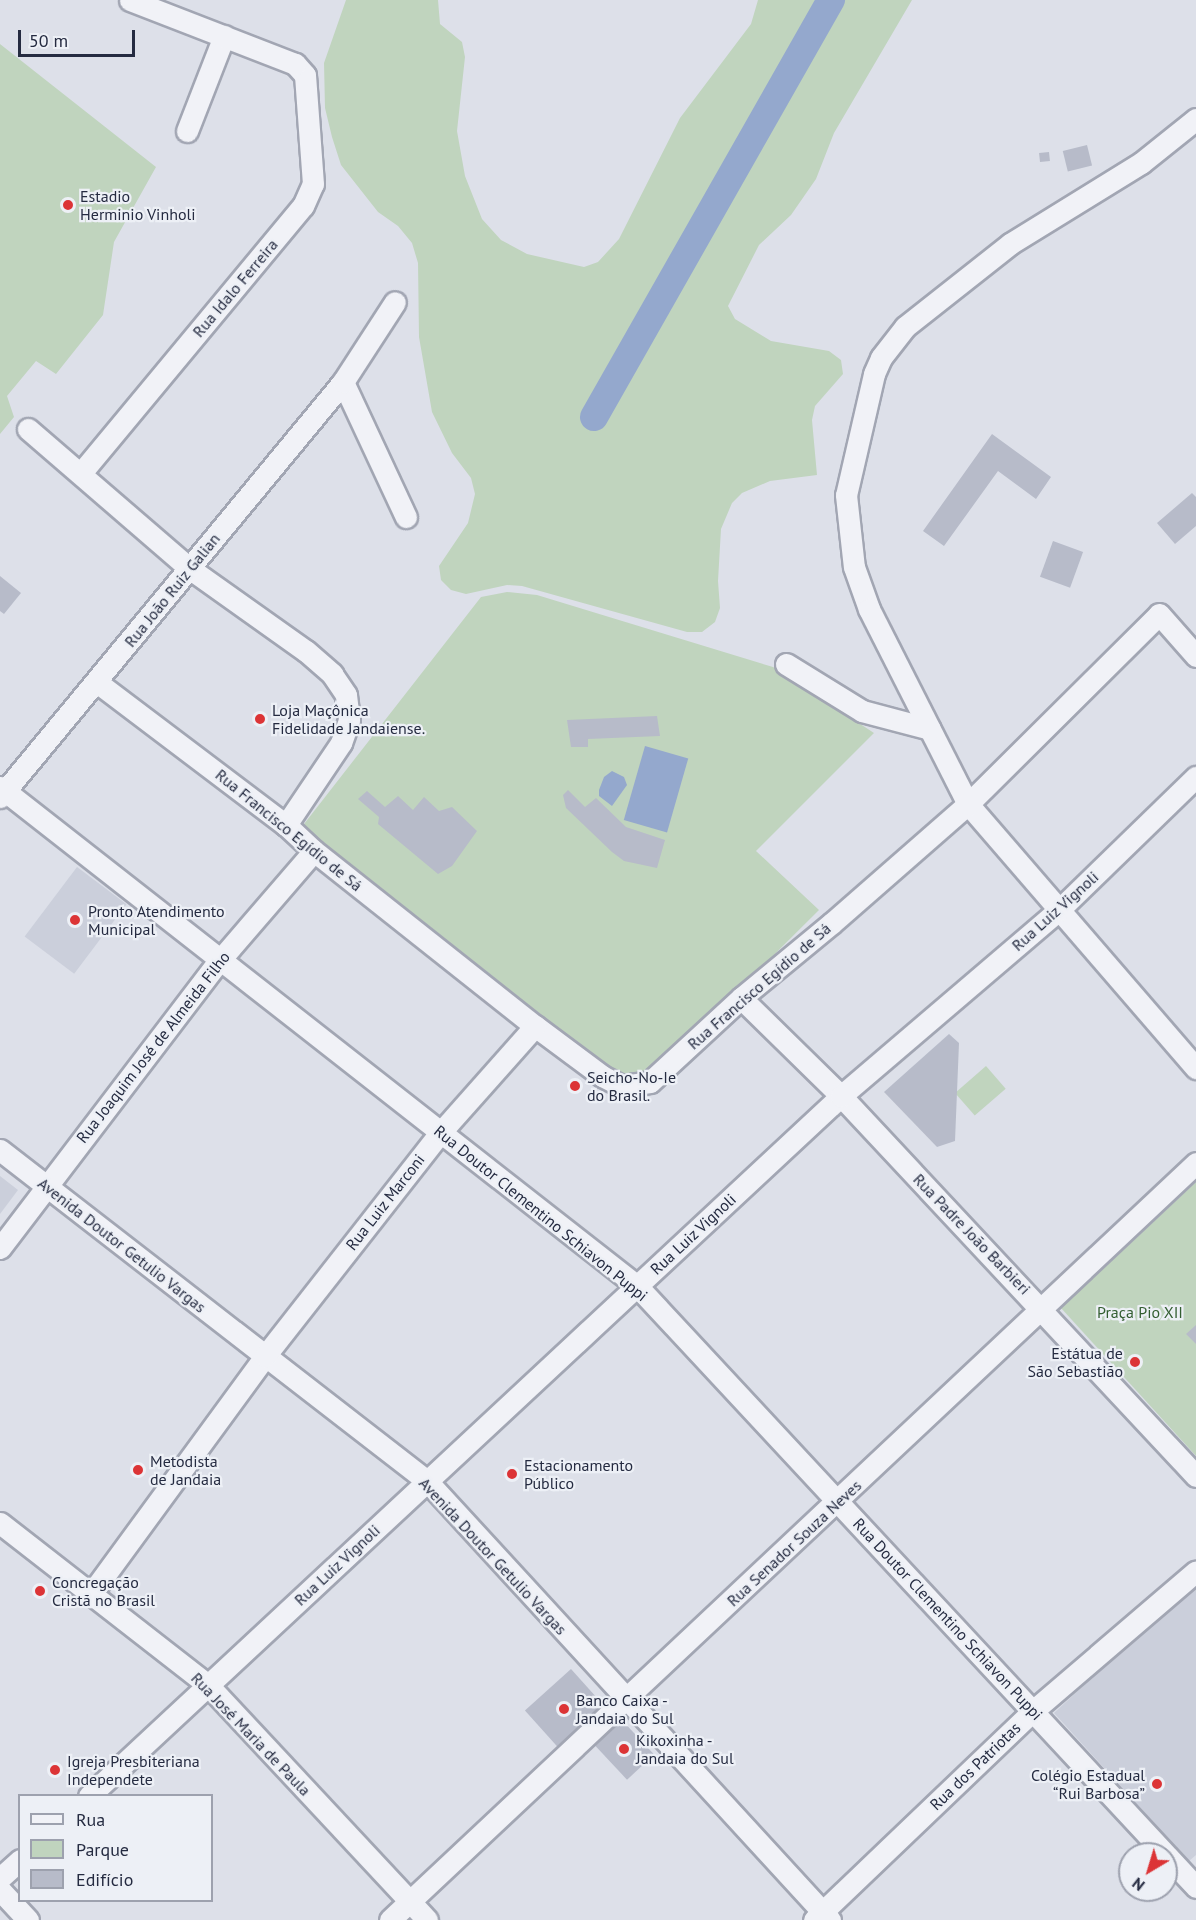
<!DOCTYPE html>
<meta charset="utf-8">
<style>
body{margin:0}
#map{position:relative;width:1196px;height:1920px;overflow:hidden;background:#dde0e9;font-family:"PT Sans",sans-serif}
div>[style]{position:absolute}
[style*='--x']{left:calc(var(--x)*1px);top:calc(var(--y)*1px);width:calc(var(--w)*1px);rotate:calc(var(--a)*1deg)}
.built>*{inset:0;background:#cbcfdb;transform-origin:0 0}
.green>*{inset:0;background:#c0d4be;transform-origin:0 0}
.water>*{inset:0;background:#94a8cd;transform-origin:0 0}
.river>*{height:28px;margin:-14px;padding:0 14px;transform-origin:14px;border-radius:14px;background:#94a8cd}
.building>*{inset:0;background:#b7bbc9;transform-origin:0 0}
.roads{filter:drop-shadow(2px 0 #a2a6b3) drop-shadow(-2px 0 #a2a6b3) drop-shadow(0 2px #a2a6b3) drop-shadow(0 -2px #a2a6b3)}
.minor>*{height:21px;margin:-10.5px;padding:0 10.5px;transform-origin:10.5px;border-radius:10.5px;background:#f1f2f7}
.dots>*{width:16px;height:16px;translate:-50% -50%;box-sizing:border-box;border:3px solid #edf0f6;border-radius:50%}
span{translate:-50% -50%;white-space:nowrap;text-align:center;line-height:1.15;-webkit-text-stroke:4.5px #edf0f6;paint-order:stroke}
.poi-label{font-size:16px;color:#252b41}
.left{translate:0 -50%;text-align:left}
.right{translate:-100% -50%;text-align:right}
.street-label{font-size:16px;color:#252b41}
.park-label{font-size:16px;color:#335e31}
.legend{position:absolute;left:18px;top:1794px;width:195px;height:108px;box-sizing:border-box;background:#edf0f6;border:2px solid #9da1ae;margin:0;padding:8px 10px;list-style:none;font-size:18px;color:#252b41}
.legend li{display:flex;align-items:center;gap:12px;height:30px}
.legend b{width:30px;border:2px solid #9da1ae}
.north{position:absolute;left:1118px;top:1842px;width:60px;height:60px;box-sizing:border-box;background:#edf0f6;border:2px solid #9da1ae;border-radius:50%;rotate:218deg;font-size:16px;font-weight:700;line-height:24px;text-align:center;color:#252b41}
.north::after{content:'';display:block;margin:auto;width:21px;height:27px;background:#dc3436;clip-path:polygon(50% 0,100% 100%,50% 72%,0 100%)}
.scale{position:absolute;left:18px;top:30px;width:117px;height:27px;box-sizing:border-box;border:3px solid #252b41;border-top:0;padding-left:8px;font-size:18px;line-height:21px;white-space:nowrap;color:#252b41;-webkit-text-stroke:4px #edf0f6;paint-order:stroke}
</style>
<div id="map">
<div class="built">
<div style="left:77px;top:867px;width:62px;height:87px;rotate:37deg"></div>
<div style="clip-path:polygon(0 1176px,18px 1190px,0 1214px)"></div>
<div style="clip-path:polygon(1196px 1581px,1196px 1855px,1189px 1861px,1054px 1713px)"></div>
</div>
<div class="green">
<div style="clip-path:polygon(346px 0,438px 0,440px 24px,462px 42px,465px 57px,457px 131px,465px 176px,482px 219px,501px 240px,527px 254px,584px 267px,598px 262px,619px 239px,680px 118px,751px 24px,758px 0,912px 0,834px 133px,816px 179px,791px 215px,759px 245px,728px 306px,735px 319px,771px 341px,829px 351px,841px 360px,843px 374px,815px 406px,812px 420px,817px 475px,770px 481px,742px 493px,732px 503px,721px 529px,718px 581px,720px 608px,715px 622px,702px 632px,687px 632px,522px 586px,507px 585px,466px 594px,451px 590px,441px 580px,439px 566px,468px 523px,475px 494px,471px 478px,452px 453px,432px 412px,419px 337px,418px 263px,412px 243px,398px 226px,378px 212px,341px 165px,332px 137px,325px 108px,324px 63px)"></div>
<div style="clip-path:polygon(0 44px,156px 167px,114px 242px,103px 315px,56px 374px,36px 361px,7px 396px,14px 417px,0 434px)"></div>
<div style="clip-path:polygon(507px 592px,537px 595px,773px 667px,874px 733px,756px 851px,819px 910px,652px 1076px,623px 1079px,297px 833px,481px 597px)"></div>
<div style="left:986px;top:1066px;width:30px;height:41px;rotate:49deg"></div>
<div style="clip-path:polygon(1196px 1182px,1196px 1456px,1061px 1308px)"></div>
</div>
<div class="water">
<div style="left:645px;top:746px;width:45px;height:77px;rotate:16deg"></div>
<div style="clip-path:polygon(612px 771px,624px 777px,627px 785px,612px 806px,599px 796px,599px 790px,604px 777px)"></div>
</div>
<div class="river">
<div style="--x:594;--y:417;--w:480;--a:-60.4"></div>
</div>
<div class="building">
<div style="left:1087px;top:145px;width:21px;height:25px;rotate:76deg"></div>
<div style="left:1049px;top:152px;width:9px;height:10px;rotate:84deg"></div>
<div style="clip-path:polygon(992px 434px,1051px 477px,1036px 499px,998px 471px,944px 546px,923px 531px)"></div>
<div style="clip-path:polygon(1192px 493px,1196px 497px,1196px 526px,1175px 544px,1157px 523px)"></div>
<div style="left:1053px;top:541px;width:32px;height:38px;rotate:20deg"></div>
<div style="clip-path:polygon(0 576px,21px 593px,4px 614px,0 611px)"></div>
<div style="clip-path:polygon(657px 716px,660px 736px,588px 739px,588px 747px,571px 747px,567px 720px)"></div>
<div style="clip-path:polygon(568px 790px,585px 807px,596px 798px,626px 827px,665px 840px,657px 868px,624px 861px,612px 852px,566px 808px,563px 795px)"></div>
<div style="clip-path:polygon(367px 791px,385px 807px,398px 796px,413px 810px,424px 797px,439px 811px,452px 807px,477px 831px,452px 866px,438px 874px,378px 824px,379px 817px,358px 799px)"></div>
<div style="clip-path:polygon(949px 1034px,959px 1043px,955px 1141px,937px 1147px,884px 1092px)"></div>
<div style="clip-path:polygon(1196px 1325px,1196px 1344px,1186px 1334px)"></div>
<div style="left:571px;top:1669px;width:51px;height:62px;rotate:48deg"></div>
<div style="left:620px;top:1718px;width:50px;height:37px;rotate:47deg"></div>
</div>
<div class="roads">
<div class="minor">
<div style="--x:1196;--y:119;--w:70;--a:141.3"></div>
<div style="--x:1141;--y:163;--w:154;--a:148.3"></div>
<div style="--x:1010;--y:244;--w:134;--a:141.7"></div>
<div style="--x:905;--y:327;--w:39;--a:128"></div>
<div style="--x:881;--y:358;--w:17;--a:114"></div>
<div style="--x:874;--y:374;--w:124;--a:103"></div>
<div style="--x:846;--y:495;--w:72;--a:83.7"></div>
<div style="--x:854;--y:567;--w:45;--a:70.3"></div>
<div style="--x:869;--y:609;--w:219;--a:63.1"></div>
<div style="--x:968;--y:804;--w:349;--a:49.2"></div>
<div style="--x:187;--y:131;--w:102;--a:-68.7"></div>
<div style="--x:343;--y:382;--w:149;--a:65"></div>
<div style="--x:28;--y:429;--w:213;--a:40.8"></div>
<div style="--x:189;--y:568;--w:143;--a:35.4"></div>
<div style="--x:306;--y:651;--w:35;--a:41"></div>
<div style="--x:332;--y:674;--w:25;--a:56"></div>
<div style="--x:346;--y:695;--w:25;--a:83"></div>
<div style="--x:349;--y:720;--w:24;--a:109"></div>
<div style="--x:341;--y:743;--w:99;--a:123.9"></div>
<div style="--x:81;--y:473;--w:347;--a:-50.3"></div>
<div style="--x:303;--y:206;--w:24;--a:-66"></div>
<div style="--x:313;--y:184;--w:109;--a:-94.2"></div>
<div style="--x:305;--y:75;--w:15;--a:-132"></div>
<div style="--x:295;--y:64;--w:177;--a:-158.8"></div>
<div style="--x:786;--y:664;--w:89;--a:31.7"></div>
<div style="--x:862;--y:711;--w:70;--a:14.8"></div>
<div style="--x:98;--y:683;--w:236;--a:37.1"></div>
<div style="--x:286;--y:825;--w:38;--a:43"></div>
<div style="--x:314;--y:851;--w:282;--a:38.4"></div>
<div style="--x:535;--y:1026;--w:84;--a:36.7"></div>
<div style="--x:602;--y:1076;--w:22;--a:27"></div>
<div style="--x:622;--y:1086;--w:28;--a:-8"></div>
<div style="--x:650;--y:1082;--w:124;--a:-42.7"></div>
<div style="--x:741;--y:998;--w:118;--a:-39.5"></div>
<div style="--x:832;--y:923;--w:181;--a:-41.2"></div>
<div style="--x:968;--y:804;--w:269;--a:-44.8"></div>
<div style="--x:1159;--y:614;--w:56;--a:48.6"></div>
<div style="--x:0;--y:787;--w:809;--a:38.07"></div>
<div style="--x:637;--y:1286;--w:821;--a:47.07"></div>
<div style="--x:0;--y:797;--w:538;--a:-50.43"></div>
<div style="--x:343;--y:382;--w:95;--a:-57"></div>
<div style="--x:741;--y:998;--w:140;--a:44.4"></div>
<div style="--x:841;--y:1096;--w:520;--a:46.95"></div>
<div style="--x:0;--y:1150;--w:540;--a:37.78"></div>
<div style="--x:427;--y:1481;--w:596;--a:47.45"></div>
<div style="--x:0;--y:1248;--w:361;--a:-52.7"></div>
<div style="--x:219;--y:961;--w:145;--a:-49.2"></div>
<div style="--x:0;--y:1523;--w:264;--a:37.9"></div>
<div style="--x:208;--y:1685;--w:321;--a:47"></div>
<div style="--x:91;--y:1594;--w:295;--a:-53.8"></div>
<div style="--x:265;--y:1356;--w:283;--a:-51.9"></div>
<div style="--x:440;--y:1133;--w:143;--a:-48.4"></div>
<div style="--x:89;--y:1796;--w:1027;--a:-42.95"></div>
<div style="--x:841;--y:1096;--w:287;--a:-40.5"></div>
<div style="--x:1059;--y:910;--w:191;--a:-44.2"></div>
<div style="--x:0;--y:1878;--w:27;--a:-42"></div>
<div style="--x:0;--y:1890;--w:41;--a:47"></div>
<div style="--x:390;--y:1920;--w:1106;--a:-43.2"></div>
<div style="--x:814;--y:1920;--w:304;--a:-43.7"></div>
<div style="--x:1034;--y:1710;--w:213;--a:-40.6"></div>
</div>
</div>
<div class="dots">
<div style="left:68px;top:205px;background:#dc3436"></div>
<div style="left:260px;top:719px;background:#dc3436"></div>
<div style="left:75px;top:920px;background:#dc3436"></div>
<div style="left:575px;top:1086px;background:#dc3436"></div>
<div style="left:1135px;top:1362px;background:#dc3436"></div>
<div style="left:138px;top:1470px;background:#dc3436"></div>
<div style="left:512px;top:1474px;background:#dc3436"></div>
<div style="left:40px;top:1591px;background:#dc3436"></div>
<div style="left:564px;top:1709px;background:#dc3436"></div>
<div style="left:624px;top:1749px;background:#dc3436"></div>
<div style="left:55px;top:1770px;background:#dc3436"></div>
<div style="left:1157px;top:1784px;background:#dc3436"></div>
</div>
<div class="poi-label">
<span class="left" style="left:80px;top:205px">Estadio<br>Herminio Vinholi</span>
<span class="left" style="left:272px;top:719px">Loja Maçônica<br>Fidelidade Jandaiense.</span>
<span class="left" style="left:88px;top:920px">Pronto Atendimento<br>Municipal</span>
<span class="left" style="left:587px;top:1086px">Seicho-No-Ie<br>do Brasil.</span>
<span class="right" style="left:1123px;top:1362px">Estátua de<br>São Sebastião</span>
<span class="left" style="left:150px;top:1470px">Metodista<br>de Jandaia</span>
<span class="left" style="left:524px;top:1474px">Estacionamento<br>Público</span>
<span class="left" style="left:52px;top:1591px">Concregação<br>Cristã no Brasil</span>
<span class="left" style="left:576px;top:1709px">Banco Caixa -<br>Jandaia do Sul</span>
<span class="left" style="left:636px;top:1749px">Kikoxinha -<br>Jandaia do Sul</span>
<span class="left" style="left:67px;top:1770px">Igreja Presbiteriana<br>Independete</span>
<span class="right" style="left:1145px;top:1784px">Colégio Estadual<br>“Rui Barbosa”</span>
</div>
<div class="street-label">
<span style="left:235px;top:288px;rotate:-50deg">Rua Idalo Ferreira</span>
<span style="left:172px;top:590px;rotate:-51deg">Rua João Ruiz Galian</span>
<span style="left:289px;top:830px;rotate:39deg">Rua Francisco Egídio de Sá</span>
<span style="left:1055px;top:911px;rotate:-42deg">Rua Luiz Vignoli</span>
<span style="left:759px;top:986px;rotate:-41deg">Rua Francisco Egídio de Sá</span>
<span style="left:153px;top:1047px;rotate:-52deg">Rua Joaquim José de Almeida Filho</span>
<span style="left:385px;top:1202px;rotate:-52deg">Rua Luiz Marconi</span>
<span style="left:541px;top:1213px;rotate:39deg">Rua Doutor Clementino Schiavon Puppi</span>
<span style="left:693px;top:1234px;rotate:-43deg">Rua Luiz Vignoli</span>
<span style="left:972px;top:1234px;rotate:46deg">Rua Padre João Barbieri</span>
<span style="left:122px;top:1245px;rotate:38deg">Avenida Doutor Getulio Vargas</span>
<span style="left:794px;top:1543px;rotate:-43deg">Rua Senador Souza Neves</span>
<span style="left:493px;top:1556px;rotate:47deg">Avenida Doutor Getulio Vargas</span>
<span style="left:337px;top:1565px;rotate:-43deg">Rua Luiz Vignoli</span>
<span style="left:948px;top:1619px;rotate:47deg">Rua Doutor Clementino Schiavon Puppi</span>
<span style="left:251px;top:1734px;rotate:46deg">Rua José Maria de Paula</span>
<span style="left:975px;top:1766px;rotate:-44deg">Rua dos Patriotas</span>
</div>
<div class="park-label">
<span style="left:1140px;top:1312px">Praça Pio XII</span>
</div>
<ul class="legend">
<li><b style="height:8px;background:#f1f2f7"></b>Rua</li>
<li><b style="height:16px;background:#c0d4be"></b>Parque</li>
<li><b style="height:16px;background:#b7bbc9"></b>Edifício</li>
</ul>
<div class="north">N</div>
<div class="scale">50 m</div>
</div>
